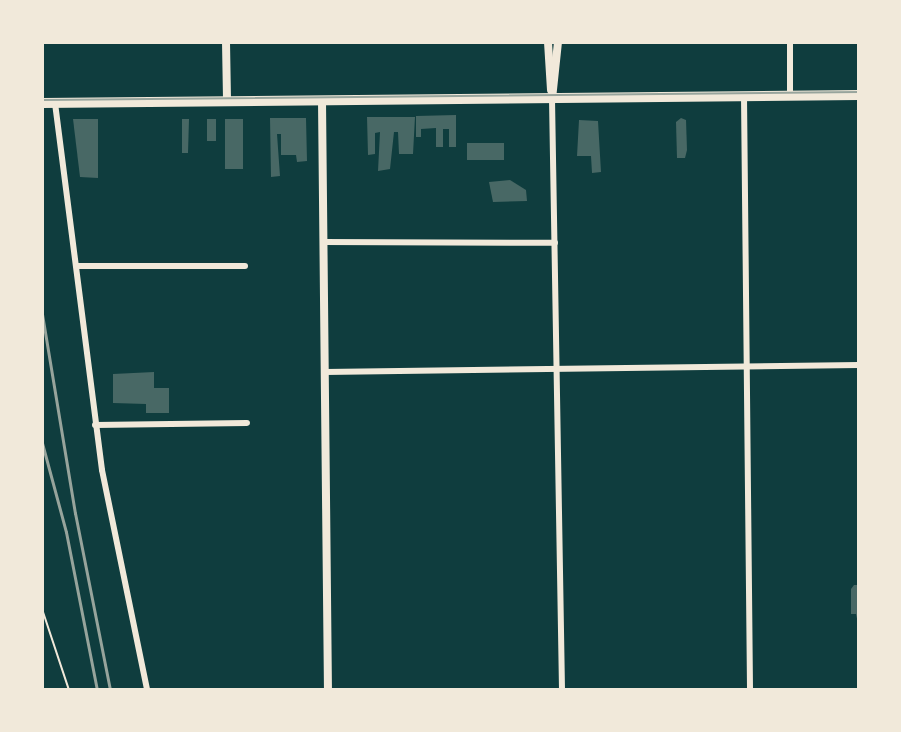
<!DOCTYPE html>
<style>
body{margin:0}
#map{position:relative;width:901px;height:732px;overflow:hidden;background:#0f3d3e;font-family:"Source Sans 3",sans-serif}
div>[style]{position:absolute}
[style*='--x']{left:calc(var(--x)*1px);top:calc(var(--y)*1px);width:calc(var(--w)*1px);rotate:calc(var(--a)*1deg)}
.building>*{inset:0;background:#486865;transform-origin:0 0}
.path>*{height:2px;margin:-1px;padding:0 1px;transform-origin:1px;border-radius:1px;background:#f1e9da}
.minor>*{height:6px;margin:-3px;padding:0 3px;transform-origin:3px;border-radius:3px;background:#f1e9da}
.tertiary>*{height:8px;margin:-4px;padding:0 4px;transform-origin:4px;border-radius:4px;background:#f1e9da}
.primary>*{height:10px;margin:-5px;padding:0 5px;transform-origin:5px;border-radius:5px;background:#f1e9da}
.tram>*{height:2px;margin:-1px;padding:0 1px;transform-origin:1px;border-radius:1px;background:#97a49c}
.rail>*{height:3px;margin:-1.5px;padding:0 1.5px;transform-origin:1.5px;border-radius:1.5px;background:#97a49c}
span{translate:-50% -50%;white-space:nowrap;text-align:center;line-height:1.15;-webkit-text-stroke:7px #f1e9da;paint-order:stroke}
.frame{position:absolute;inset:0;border:44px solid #f1e9da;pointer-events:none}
</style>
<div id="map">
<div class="building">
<div style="clip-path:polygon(456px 115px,456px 147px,449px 147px,449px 129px,443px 129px,443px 147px,436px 147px,436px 128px,421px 129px,421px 137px,416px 137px,416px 116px)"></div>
<div style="clip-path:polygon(367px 117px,415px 117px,413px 154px,399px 154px,398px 132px,394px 132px,390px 169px,378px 171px,380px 132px,375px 133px,375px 154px,368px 155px)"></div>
<div style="clip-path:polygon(270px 118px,306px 118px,307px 161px,297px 162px,296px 155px,281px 155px,281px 134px,277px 134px,280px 176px,271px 177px)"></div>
<div style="clip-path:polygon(681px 118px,686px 120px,687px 150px,685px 158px,677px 158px,676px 122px)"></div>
<div style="clip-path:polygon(73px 119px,98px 119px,98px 178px,80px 177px)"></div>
<div style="clip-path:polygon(182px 119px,189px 119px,188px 153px,182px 153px)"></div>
<div style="left:207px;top:119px;width:9px;height:22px"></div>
<div style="left:243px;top:119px;width:50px;height:18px;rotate:90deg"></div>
<div style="clip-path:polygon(579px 120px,598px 121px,601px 172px,592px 173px,591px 156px,577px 156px)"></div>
<div style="left:467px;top:143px;width:37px;height:17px"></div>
<div style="clip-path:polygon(510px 180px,526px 190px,527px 201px,493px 202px,489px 182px)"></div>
<div style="clip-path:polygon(154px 372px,154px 388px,169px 388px,169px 413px,146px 413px,146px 404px,113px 403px,113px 374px)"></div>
<div style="clip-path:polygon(854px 585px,859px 585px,859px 628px,856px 614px,851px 614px,851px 589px)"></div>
</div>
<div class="path">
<div style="--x:42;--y:609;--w:85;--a:71.6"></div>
</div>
<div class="minor">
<div style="--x:790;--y:42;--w:54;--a:90"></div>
<div style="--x:744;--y:96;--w:594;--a:89.42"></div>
<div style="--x:552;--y:99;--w:591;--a:89.03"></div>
<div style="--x:55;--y:103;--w:370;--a:82.7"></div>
<div style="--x:102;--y:470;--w:225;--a:78.4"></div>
<div style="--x:323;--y:242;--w:232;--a:0.2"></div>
<div style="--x:77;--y:266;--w:168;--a:0"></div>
<div style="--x:325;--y:372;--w:534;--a:-0.75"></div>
<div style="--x:95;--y:425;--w:152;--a:-0.8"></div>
</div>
<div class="tertiary">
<div style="--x:226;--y:42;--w:60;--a:89"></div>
<div style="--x:548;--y:42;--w:48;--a:86.4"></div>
<div style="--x:552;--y:99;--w:57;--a:-84"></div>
<div style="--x:322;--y:101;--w:589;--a:89.42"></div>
</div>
<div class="primary">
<div style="--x:42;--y:103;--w:817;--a:-0.56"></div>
</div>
<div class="tram">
<div style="--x:42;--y:100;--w:817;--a:-0.56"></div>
</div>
<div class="rail">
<div style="--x:42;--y:314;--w:202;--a:80.6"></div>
<div style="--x:75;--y:513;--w:180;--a:78.8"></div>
<div style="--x:42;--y:443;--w:92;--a:74.9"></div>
<div style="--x:66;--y:532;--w:161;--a:78.9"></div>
</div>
<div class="frame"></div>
</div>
